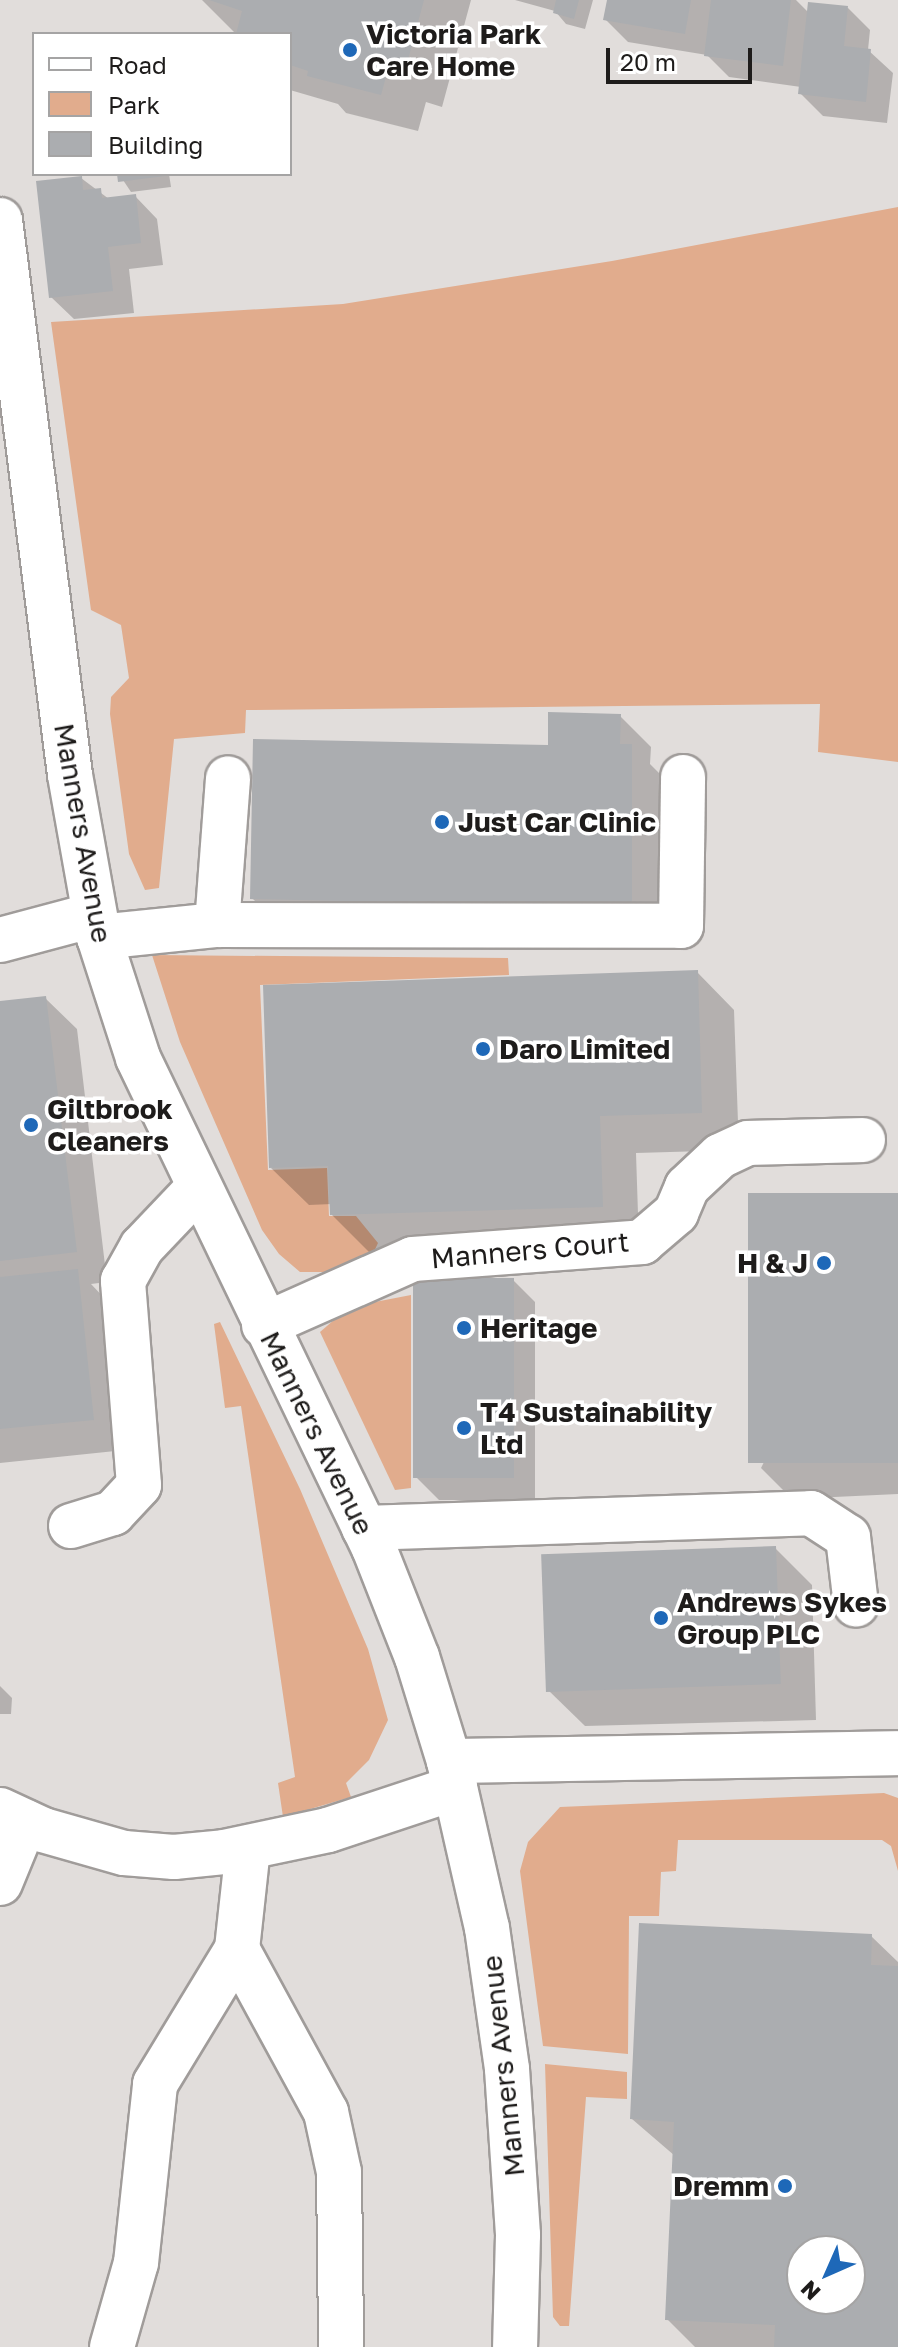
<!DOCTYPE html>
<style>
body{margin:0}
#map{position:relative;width:898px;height:2347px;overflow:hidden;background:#e1dddb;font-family:"Golos Text",sans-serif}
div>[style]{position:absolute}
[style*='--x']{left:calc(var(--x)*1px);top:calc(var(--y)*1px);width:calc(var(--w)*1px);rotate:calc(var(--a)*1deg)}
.green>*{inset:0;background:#e1ac8d}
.shadow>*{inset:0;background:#0003}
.building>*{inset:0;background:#abadb0;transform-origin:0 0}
.roads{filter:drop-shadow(2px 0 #a09c9a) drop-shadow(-2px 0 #a09c9a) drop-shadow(0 2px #a09c9a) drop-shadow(0 -2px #a09c9a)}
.minor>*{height:44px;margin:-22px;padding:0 22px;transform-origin:22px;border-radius:22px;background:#fff}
.dots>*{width:22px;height:22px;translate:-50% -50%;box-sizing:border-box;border:4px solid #fff;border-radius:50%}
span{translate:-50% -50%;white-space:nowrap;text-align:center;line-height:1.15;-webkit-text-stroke:7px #fff;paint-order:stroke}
.poi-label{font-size:28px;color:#1e1c1b;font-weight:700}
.left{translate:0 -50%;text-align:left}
.right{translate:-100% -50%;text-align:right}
.street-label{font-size:28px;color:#1e1c1b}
.legend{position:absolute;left:32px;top:32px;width:260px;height:144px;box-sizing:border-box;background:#fff;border:2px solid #a5a4a4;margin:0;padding:10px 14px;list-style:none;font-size:24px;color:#1e1c1b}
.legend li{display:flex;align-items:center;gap:16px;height:40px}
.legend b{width:40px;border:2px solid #a5a4a4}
.north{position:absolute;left:786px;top:2235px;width:80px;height:80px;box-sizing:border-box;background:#fff;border:2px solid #a5a4a4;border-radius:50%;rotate:225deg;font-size:22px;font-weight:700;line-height:32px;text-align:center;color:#1e1c1b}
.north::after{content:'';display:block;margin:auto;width:28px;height:36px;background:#1e68b8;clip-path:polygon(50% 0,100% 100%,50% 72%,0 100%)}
.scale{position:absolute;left:606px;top:48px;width:146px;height:36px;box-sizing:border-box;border:4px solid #1e1c1b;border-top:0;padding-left:10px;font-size:24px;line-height:28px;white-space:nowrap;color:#1e1c1b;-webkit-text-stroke:6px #fff;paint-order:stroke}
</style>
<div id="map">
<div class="green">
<div style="clip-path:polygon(898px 207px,898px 762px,818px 752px,820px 704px,246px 710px,245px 733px,174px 739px,159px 888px,145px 890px,129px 854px,110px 714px,111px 697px,129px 678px,121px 625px,91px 610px,51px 322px,343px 304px,612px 261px)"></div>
<div style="clip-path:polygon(152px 955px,508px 958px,509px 975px,260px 985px,268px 1170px,327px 1168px,329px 1216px,356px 1216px,378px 1243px,371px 1258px,333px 1272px,300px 1272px,279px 1254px,262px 1230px,180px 1042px)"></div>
<div style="clip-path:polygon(411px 1295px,411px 1488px,395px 1490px,320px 1332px,349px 1307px)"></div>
<div style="clip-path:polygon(220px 1322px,300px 1489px,368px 1649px,388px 1720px,369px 1760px,346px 1783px,351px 1797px,283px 1817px,278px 1783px,295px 1777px,241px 1406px,225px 1408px,214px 1324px)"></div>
<div style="clip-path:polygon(884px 1793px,898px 1798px,898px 1871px,891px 1846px,882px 1840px,678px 1840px,676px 1871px,661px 1872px,659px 1916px,629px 1916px,628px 2054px,543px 2046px,520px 1871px,528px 1842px,560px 1807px)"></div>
<div style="clip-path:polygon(545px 2064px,627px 2072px,627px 2099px,586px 2097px,569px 2326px,560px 2326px,553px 2317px)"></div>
</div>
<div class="shadow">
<div style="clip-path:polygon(202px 0,471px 0,442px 107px,426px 102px,418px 131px,346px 113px,338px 104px,290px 90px,290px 34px,236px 34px)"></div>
<div style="clip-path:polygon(515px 0,593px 0,585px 29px,566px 24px,555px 11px)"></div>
<div style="clip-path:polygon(609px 0,796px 0,809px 13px,848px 8px,870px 30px,868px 50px,893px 73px,887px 123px,823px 116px,801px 94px,801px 87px,729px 77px,707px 55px,628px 42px,606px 20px)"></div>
<div style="clip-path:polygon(119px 174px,169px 174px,171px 187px,131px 192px)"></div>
<div style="clip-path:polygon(81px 178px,109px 199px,135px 196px,157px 219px,163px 265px,129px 269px,134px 313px,74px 319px,51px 297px)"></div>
<div style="clip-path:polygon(620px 716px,651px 747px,650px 764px,663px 777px,662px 937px,283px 929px,252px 898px)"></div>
<div style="clip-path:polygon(697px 972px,734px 1010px,739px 1150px,636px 1153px,639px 1244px,369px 1252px,332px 1215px,332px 1204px,309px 1205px,271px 1168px)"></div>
<div style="clip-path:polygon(45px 998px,77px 1029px,107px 1282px,91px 1284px,108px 1302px,125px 1450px,0 1463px,0 1003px)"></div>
<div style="clip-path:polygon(898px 1195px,898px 1494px,792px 1499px,761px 1468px)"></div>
<div style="clip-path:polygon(513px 1280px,535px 1302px,535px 1500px,439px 1500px,416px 1477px)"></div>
<div style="clip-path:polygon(775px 1548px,812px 1585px,816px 1720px,585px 1726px,547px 1689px)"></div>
<div style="clip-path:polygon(0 1686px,12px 1698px,11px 1714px,0 1714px)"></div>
<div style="clip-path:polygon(evenodd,871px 1936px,898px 1962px,898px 2347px,695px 2347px,667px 2319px,675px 2156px,632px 2119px,871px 1936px,802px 2251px,850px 2251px,850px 2299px,802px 2299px,802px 2251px)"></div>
</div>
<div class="building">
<div style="clip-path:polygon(209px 0,424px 0,405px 71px,389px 66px,381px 95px,307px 76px,308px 71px,290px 65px,290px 34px,236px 34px,242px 11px)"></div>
<div style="clip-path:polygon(556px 0,579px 0,574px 19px,553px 13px)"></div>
<div style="clip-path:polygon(607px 0,691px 0,685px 34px,603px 20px)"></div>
<div style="clip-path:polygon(711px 0,791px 0,783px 66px,704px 56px)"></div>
<div style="clip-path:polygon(808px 2px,848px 6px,844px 46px,871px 49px,866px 102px,798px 94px)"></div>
<div style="clip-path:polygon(117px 174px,165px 174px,165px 176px,118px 182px)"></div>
<div style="clip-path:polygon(82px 176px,83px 190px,101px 188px,102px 198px,136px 194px,141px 243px,108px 247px,113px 291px,49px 298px,36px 181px)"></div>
<div style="clip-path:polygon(548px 712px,621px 714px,620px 744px,632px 744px,632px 907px,250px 899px,253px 739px,548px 745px)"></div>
<div style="clip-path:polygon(698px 970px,702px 1113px,600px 1116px,603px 1207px,330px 1215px,328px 1166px,269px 1168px,263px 985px)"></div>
<div style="clip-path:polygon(46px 996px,77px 1252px,0 1261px,0 1001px)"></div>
<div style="left:898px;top:1193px;width:270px;height:150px;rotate:90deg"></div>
<div style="clip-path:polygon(78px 1269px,94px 1420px,0 1429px,0 1277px)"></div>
<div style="left:413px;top:1278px;width:101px;height:200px"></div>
<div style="left:776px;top:1546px;width:138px;height:235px;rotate:88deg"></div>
<div style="clip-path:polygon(evenodd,639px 1923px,872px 1934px,871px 1965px,898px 1966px,898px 2347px,774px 2347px,775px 2325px,665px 2320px,674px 2122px,630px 2119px,639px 1923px,802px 2251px,850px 2251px,850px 2299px,802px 2299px,802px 2251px)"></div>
</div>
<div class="roads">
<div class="minor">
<div style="--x:0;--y:220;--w:559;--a:82.81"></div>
<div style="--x:70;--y:775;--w:165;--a:79.9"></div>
<div style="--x:99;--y:937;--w:127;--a:72.1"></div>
<div style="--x:138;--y:1058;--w:544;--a:64.28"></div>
<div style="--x:374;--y:1548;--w:117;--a:68.5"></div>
<div style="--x:417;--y:1657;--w:109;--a:72.9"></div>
<div style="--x:449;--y:1761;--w:171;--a:77.2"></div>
<div style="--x:487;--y:1928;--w:142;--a:81.9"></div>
<div style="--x:507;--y:2069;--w:166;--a:86.2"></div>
<div style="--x:518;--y:2235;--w:112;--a:91.5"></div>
<div style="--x:217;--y:925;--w:147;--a:-85.7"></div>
<div style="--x:99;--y:937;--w:119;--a:-5.8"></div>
<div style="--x:217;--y:925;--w:464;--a:0.1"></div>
<div style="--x:681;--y:926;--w:149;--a:-89.2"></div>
<div style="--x:0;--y:940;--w:96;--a:-15"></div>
<div style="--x:264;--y:1325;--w:163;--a:-23.9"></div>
<div style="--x:413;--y:1259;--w:230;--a:-4.2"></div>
<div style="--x:642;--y:1242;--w:45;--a:-40.5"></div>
<div style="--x:676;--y:1213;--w:28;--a:-67"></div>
<div style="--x:687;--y:1187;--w:45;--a:-43.2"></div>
<div style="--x:720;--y:1156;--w:31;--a:-25"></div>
<div style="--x:748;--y:1143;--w:115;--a:-1.5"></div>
<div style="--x:71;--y:1526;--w:44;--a:-17.2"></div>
<div style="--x:113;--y:1513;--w:38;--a:-47"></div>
<div style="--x:139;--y:1485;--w:205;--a:-94.5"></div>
<div style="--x:123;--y:1281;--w:39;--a:-61"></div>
<div style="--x:142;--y:1247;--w:81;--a:-46.5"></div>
<div style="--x:364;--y:1528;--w:447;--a:-1.9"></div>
<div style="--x:811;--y:1513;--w:44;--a:33"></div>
<div style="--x:848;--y:1537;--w:68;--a:83.3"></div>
<div style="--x:449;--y:1761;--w:449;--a:-1"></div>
<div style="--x:0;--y:1810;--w:47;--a:24.9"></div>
<div style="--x:43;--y:1830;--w:84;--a:15.9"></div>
<div style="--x:124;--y:1853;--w:50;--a:4.6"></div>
<div style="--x:174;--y:1857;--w:50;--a:-5.7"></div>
<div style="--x:224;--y:1852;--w:106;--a:-11.9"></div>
<div style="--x:328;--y:1830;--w:134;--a:-18.3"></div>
<div style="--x:0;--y:1883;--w:66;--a:-67.7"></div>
<div style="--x:237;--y:1949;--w:186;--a:61.4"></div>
<div style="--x:326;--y:2112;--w:61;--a:77.8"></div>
<div style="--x:339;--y:2172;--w:175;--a:89.3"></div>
<div style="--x:112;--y:2347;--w:87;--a:-74.1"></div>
<div style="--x:136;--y:2263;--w:180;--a:-83.9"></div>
<div style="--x:155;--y:2084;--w:158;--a:-58.7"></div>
<div style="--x:237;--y:1949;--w:102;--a:-83.8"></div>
</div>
</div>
<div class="dots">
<div style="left:350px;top:50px;background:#1e68b8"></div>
<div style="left:442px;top:822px;background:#1e68b8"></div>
<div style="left:483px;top:1049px;background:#1e68b8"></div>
<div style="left:31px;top:1125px;background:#1e68b8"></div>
<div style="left:824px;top:1263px;background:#1e68b8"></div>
<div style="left:464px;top:1328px;background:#1e68b8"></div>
<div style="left:464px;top:1428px;background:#1e68b8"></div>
<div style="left:661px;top:1618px;background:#1e68b8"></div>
<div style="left:785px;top:2186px;background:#1e68b8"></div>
</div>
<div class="poi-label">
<span class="left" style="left:366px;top:50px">Victoria Park<br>Care Home</span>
<span class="left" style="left:458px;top:822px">Just Car Clinic</span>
<span class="left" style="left:499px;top:1049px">Daro Limited</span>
<span class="left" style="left:47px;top:1125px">Giltbrook<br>Cleaners</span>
<span class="right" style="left:808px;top:1263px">H &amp; J</span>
<span class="left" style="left:480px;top:1328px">Heritage</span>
<span class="left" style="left:480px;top:1428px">T4 Sustainability<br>Ltd</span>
<span class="left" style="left:677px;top:1618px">Andrews Sykes<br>Group PLC</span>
<span class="right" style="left:769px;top:2186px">Dremm</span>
</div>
<div class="street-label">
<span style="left:83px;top:833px;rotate:80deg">Manners Avenue</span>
<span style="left:530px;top:1250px;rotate:-5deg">Manners Court</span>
<span style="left:317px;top:1433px;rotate:64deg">Manners Avenue</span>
<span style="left:503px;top:2066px;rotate:-96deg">Manners Avenue</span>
</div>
<ul class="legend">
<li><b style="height:10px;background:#fff"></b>Road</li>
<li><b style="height:22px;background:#e1ac8d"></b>Park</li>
<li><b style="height:22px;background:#abadb0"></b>Building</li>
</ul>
<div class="north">N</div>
<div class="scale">20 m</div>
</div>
